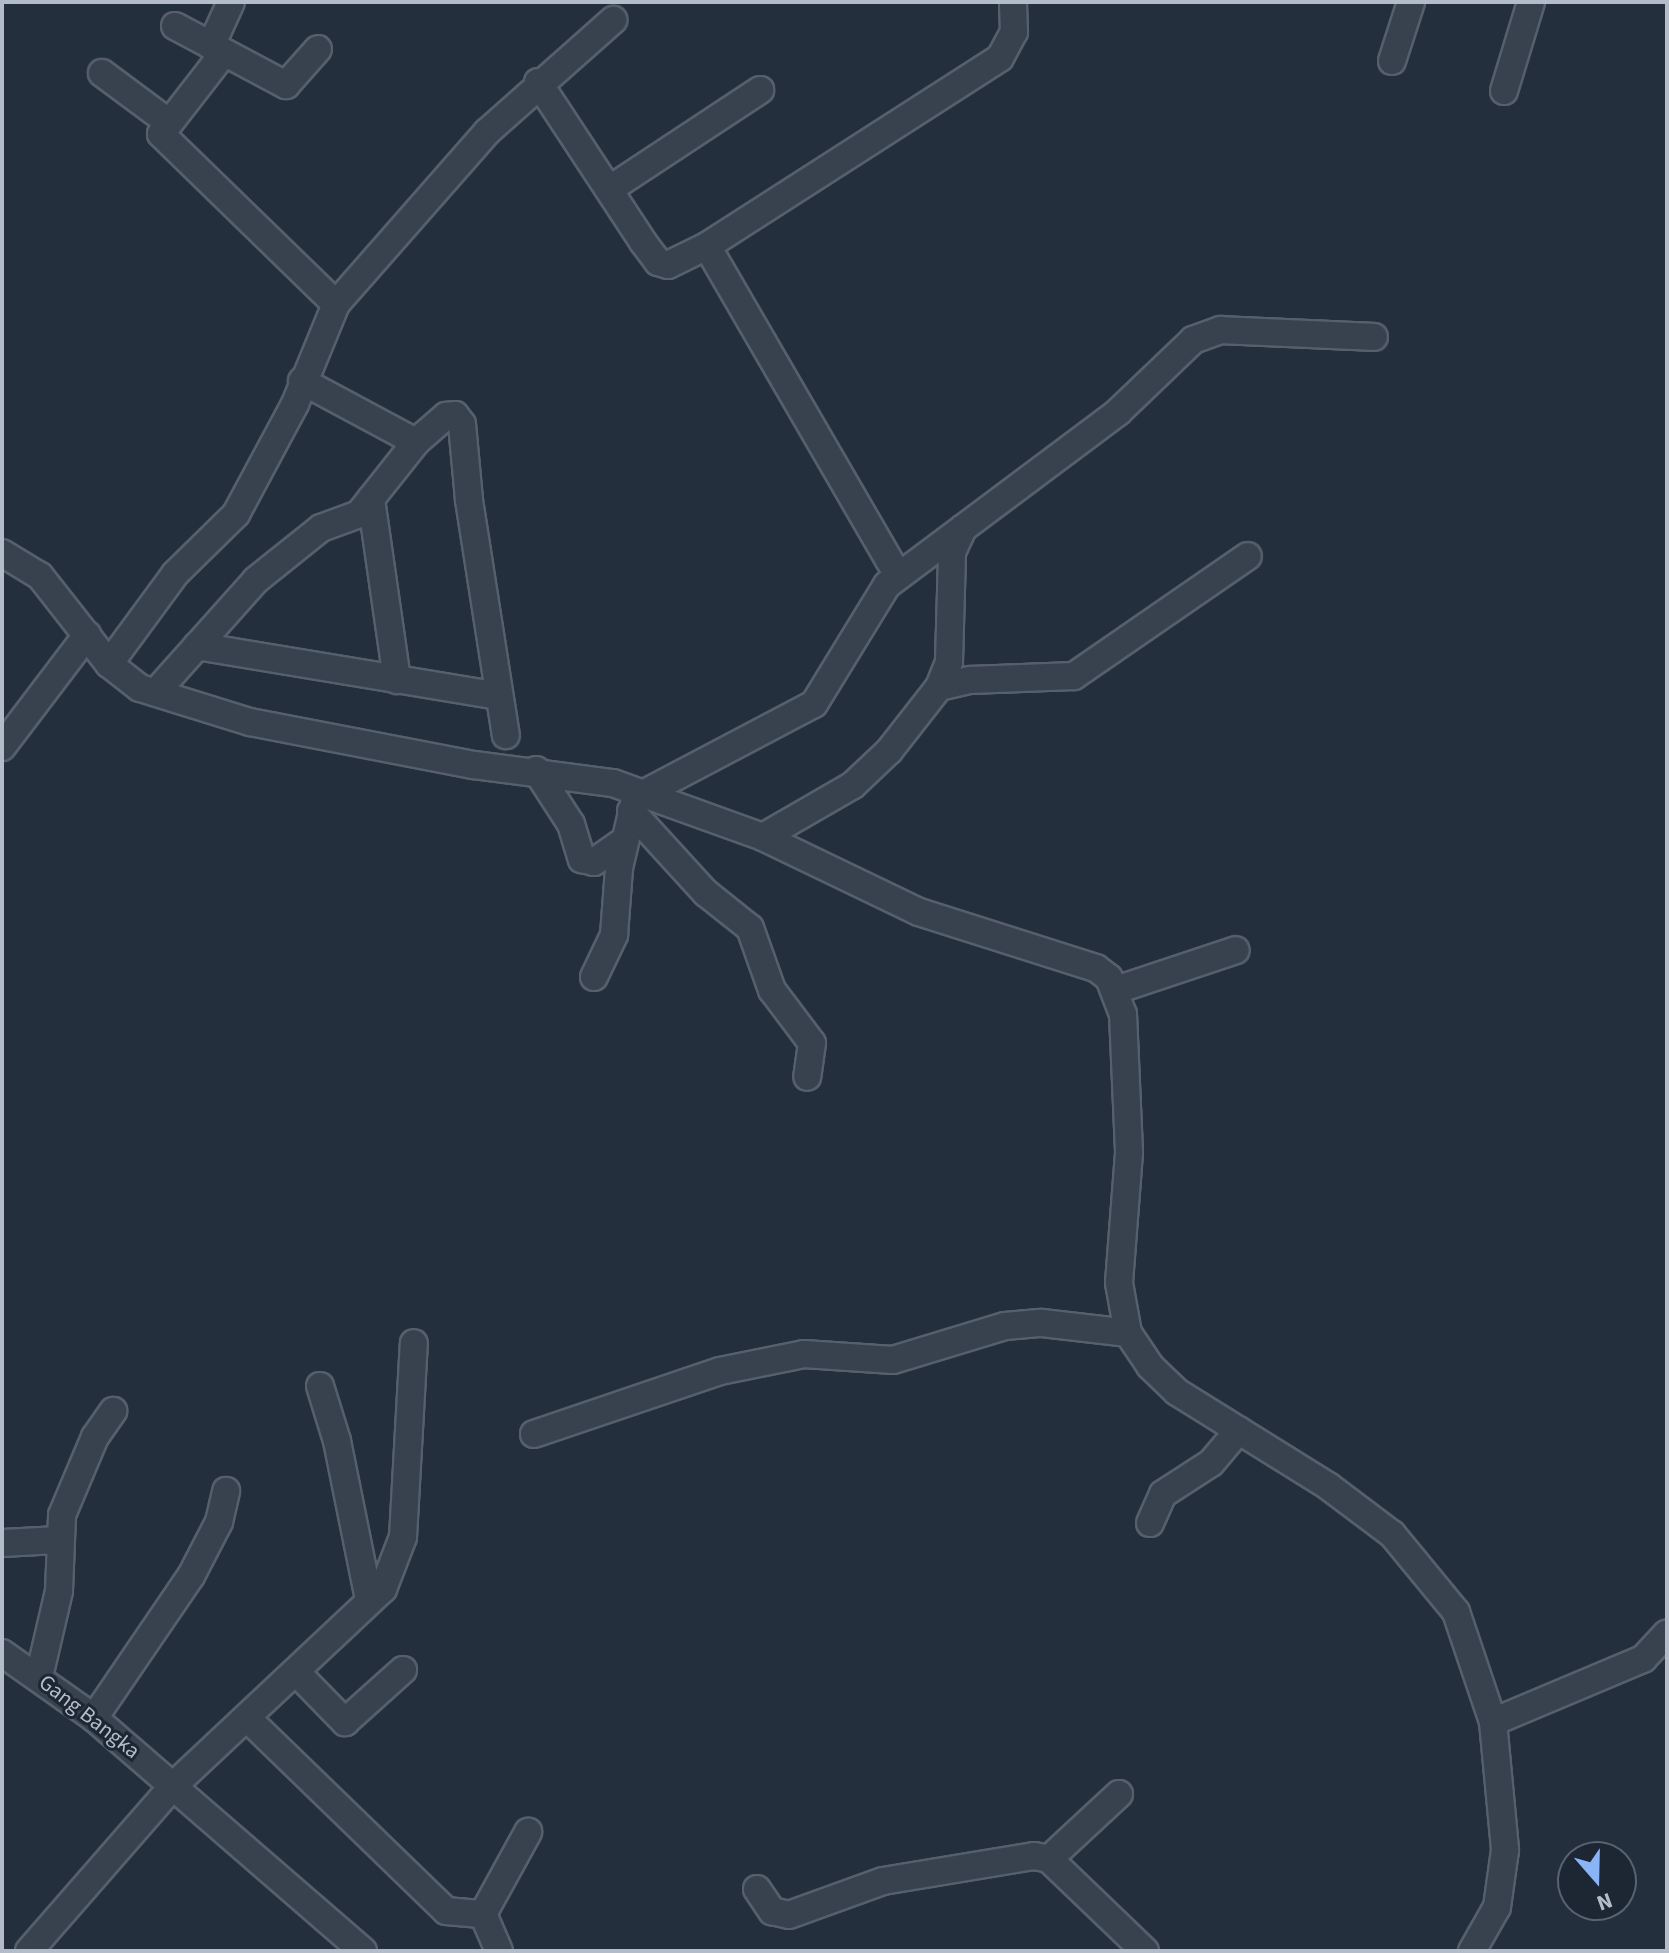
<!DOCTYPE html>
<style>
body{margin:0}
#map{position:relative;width:1669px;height:1953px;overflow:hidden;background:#242f3e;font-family:"Source Sans 3",sans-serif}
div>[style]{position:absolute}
.roads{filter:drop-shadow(2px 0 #565f6c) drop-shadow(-2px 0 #565f6c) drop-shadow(0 2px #565f6c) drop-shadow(0 -2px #565f6c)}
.minor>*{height:26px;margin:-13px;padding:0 13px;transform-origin:13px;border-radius:13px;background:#38414e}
span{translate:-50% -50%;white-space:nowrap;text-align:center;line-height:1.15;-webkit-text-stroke:6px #1d2633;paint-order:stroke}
.street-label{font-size:22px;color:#b4bcc9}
.frame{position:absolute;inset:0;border:4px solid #b4bcc9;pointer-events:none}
.north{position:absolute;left:1557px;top:1841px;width:80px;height:80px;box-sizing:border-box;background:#1d2633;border:2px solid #59626f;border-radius:50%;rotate:160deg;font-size:22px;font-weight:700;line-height:32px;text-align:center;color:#b4bcc9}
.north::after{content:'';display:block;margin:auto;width:28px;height:36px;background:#8ab4f8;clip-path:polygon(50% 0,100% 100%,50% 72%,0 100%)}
</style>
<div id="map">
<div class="roads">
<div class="minor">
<div style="left:175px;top:26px;width:126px;rotate:28deg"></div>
<div style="left:286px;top:85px;width:48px;rotate:-48.4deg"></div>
<div style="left:211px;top:46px;width:48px;rotate:-65.6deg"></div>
<div style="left:223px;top:54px;width:101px;rotate:127.8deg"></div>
<div style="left:161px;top:134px;width:244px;rotate:44.2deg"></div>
<div style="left:1392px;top:61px;width:62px;rotate:-72.1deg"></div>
<div style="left:102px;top:73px;width:82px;rotate:36.6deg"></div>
<div style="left:538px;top:82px;width:191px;rotate:56.7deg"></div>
<div style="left:643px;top:242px;width:25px;rotate:53deg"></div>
<div style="left:658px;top:262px;width:10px;rotate:17deg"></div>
<div style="left:668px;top:265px;width:43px;rotate:-26deg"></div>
<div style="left:707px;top:246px;width:348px;rotate:-32.7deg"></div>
<div style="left:1000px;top:58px;width:30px;rotate:-62deg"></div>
<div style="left:1014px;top:32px;width:30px;rotate:-92deg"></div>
<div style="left:1504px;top:91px;width:93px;rotate:-73.1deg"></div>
<div style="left:610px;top:189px;width:180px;rotate:-33.4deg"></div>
<div style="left:707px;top:246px;width:381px;rotate:59.9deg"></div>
<div style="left:302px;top:381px;width:129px;rotate:28.2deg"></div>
<div style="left:371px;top:499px;width:183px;rotate:81.8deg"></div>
<div style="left:2px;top:553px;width:44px;rotate:31.2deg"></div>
<div style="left:40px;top:576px;width:112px;rotate:51.9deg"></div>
<div style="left:109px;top:664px;width:39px;rotate:38deg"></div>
<div style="left:140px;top:688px;width:115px;rotate:17.2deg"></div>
<div style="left:250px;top:722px;width:228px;rotate:10.9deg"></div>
<div style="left:474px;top:765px;width:140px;rotate:7.4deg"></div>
<div style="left:613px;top:783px;width:159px;rotate:19.8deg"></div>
<div style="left:763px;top:837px;width:173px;rotate:25.7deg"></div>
<div style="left:919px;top:912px;width:186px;rotate:17.6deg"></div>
<div style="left:1096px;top:968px;width:16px;rotate:38deg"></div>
<div style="left:1109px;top:978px;width:39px;rotate:69deg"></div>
<div style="left:1123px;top:1014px;width:139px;rotate:87.5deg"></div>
<div style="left:1129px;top:1153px;width:130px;rotate:94.4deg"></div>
<div style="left:1119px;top:1283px;width:51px;rotate:79.8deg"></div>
<div style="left:1128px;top:1333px;width:40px;rotate:56deg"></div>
<div style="left:1150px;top:1366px;width:37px;rotate:44deg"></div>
<div style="left:1177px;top:1392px;width:178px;rotate:31.9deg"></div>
<div style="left:1328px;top:1486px;width:80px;rotate:36.9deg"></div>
<div style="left:1392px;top:1534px;width:101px;rotate:50.6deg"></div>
<div style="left:1456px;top:1612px;width:116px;rotate:71.4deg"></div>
<div style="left:1493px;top:1722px;width:129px;rotate:84.6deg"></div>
<div style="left:1505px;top:1850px;width:58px;rotate:98deg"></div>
<div style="left:1497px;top:1907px;width:51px;rotate:119.6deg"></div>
<div style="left:197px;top:646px;width:306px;rotate:9.4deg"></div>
<div style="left:109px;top:664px;width:112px;rotate:-53.7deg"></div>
<div style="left:175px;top:574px;width:86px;rotate:-44.5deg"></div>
<div style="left:236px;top:514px;width:125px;rotate:-61.8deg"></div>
<div style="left:295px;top:404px;width:108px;rotate:-67.7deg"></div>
<div style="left:336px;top:304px;width:229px;rotate:-48.7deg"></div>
<div style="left:487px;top:132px;width:169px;rotate:-41.6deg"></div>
<div style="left:939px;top:687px;width:32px;rotate:-13deg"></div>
<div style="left:970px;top:680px;width:104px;rotate:-2.2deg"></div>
<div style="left:1074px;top:676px;width:211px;rotate:-34.6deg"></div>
<div style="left:156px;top:692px;width:150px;rotate:-48.2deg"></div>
<div style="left:256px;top:580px;width:83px;rotate:-38.7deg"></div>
<div style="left:321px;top:528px;width:40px;rotate:-20.2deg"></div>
<div style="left:359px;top:514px;width:92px;rotate:-51.6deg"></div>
<div style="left:416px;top:442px;width:40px;rotate:-41deg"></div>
<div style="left:446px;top:416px;width:9px;rotate:-6deg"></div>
<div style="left:455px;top:415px;width:11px;rotate:52deg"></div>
<div style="left:462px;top:424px;width:76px;rotate:84.7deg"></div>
<div style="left:469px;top:500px;width:238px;rotate:81.1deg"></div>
<div style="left:2px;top:747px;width:141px;rotate:-52.8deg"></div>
<div style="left:536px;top:770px;width:64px;rotate:57.1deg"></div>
<div style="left:571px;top:824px;width:37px;rotate:73deg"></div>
<div style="left:582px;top:859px;width:12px;rotate:14deg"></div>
<div style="left:594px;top:862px;width:35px;rotate:-35deg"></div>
<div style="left:643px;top:794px;width:193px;rotate:-27.8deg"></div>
<div style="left:814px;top:704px;width:140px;rotate:-58.5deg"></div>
<div style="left:887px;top:585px;width:289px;rotate:-36.8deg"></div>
<div style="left:1118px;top:412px;width:104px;rotate:-43.8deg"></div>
<div style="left:1193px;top:340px;width:30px;rotate:-20deg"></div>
<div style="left:1221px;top:330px;width:153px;rotate:2.6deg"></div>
<div style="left:631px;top:811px;width:111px;rotate:47.6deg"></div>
<div style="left:706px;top:893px;width:56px;rotate:38.5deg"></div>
<div style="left:750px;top:928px;width:66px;rotate:70.5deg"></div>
<div style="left:772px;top:990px;width:66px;rotate:53deg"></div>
<div style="left:812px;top:1043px;width:34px;rotate:98deg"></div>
<div style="left:763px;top:837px;width:104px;rotate:-30deg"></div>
<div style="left:853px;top:785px;width:50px;rotate:-43.4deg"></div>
<div style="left:889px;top:751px;width:81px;rotate:-52deg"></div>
<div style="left:939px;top:687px;width:27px;rotate:-68deg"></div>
<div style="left:949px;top:662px;width:110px;rotate:-88.4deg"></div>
<div style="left:952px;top:552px;width:26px;rotate:-65deg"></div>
<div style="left:594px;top:977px;width:47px;rotate:-64.5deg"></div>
<div style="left:614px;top:935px;width:67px;rotate:-85.7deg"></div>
<div style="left:619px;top:868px;width:70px;rotate:-76.8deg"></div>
<div style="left:1116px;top:990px;width:126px;rotate:-18.4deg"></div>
<div style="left:320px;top:1386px;width:58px;rotate:72.8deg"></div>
<div style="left:337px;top:1441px;width:162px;rotate:78.6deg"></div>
<div style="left:534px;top:1434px;width:196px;rotate:-18.7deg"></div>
<div style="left:720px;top:1371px;width:86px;rotate:-11.4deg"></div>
<div style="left:804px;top:1354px;width:89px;rotate:3.9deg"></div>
<div style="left:893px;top:1360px;width:117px;rotate:-16.9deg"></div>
<div style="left:1005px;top:1326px;width:37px;rotate:-5deg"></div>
<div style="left:1042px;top:1323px;width:87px;rotate:6.6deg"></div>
<div style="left:1150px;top:1523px;width:32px;rotate:-66deg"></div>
<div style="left:1163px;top:1494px;width:57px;rotate:-32.9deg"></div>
<div style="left:1211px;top:1463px;width:43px;rotate:-49.7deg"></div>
<div style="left:2px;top:1543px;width:57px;rotate:-3deg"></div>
<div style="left:2px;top:1653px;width:113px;rotate:35.2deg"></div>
<div style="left:94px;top:1718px;width:356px;rotate:40.9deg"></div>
<div style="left:297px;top:1673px;width:69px;rotate:45.6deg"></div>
<div style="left:345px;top:1722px;width:78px;rotate:-41.9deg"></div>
<div style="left:39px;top:1677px;width:88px;rotate:-76.9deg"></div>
<div style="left:59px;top:1591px;width:76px;rotate:-87.7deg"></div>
<div style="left:62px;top:1515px;width:85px;rotate:-67.1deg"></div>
<div style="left:95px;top:1437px;width:32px;rotate:-55deg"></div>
<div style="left:94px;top:1718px;width:172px;rotate:-55.7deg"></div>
<div style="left:191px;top:1576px;width:61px;rotate:-62.6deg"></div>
<div style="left:219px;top:1522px;width:32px;rotate:-77deg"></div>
<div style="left:247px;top:1718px;width:277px;rotate:44.1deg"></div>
<div style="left:446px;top:1911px;width:37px;rotate:5deg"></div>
<div style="left:483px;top:1914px;width:40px;rotate:66.6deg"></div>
<div style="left:1493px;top:1722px;width:163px;rotate:-22.8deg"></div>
<div style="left:1643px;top:1659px;width:35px;rotate:-47deg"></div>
<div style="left:1119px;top:1794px;width:96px;rotate:137.1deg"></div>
<div style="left:1049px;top:1859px;width:133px;rotate:43.8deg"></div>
<div style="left:757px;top:1889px;width:27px;rotate:56deg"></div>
<div style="left:772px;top:1911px;width:17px;rotate:13deg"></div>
<div style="left:789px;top:1915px;width:100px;rotate:-19.9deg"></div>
<div style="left:883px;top:1881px;width:153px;rotate:-9.4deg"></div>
<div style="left:1034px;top:1856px;width:15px;rotate:11deg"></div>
<div style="left:483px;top:1914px;width:94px;rotate:-61.2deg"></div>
<div style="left:29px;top:1951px;width:219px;rotate:-48.9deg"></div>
<div style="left:173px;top:1786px;width:288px;rotate:-43.2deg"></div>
<div style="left:383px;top:1589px;width:56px;rotate:-69deg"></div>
<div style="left:403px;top:1537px;width:194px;rotate:-86.8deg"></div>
</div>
</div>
<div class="street-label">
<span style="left:89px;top:1717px;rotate:38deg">Gang Bangka</span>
</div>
<div class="frame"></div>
<div class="north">N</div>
</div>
